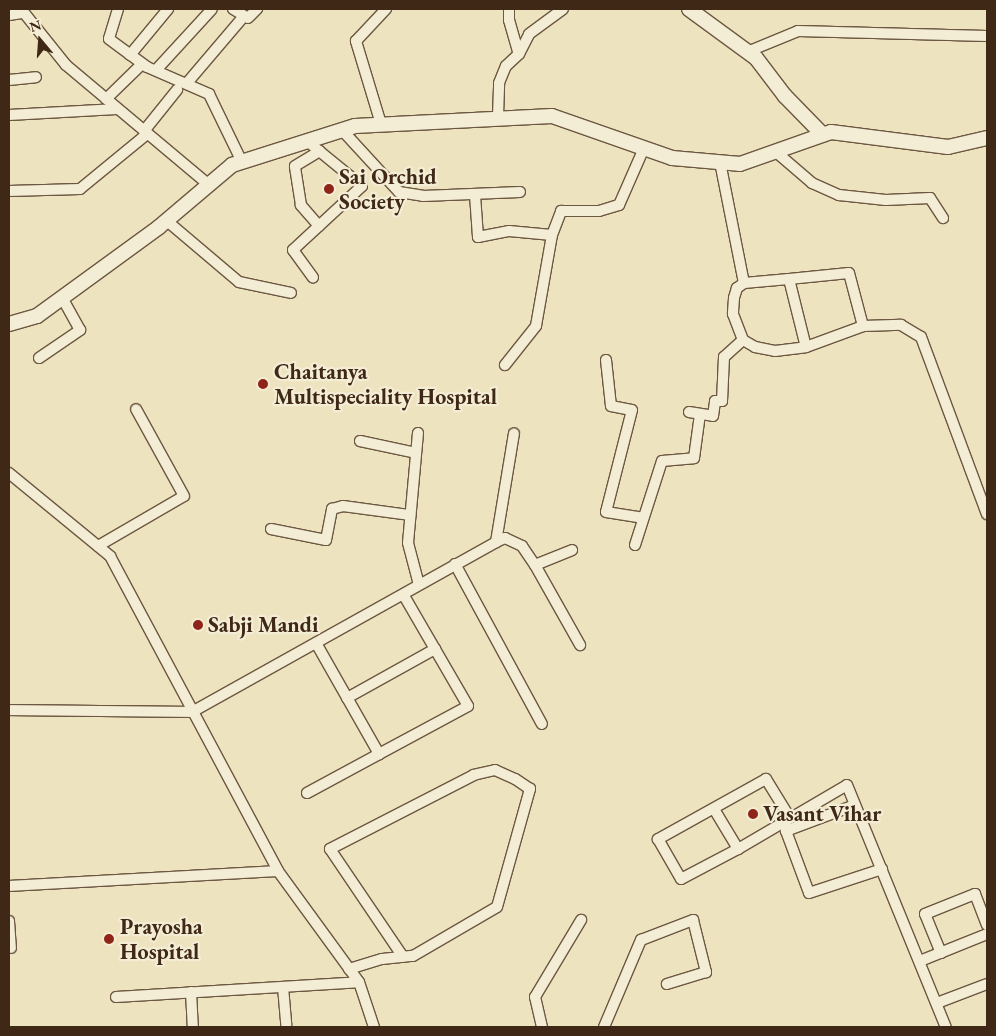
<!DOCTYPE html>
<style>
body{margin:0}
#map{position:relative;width:996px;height:1036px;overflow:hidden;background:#eee3bf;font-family:"EB Garamond",serif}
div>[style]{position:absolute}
.roads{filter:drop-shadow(1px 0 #6c5741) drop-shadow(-1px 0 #6c5741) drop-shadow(0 1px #6c5741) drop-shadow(0 -1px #6c5741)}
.street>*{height:10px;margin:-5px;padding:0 5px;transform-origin:5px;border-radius:5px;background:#f4edd5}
.secondary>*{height:14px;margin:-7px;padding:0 7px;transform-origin:7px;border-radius:7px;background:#f4edd5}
.dots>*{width:14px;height:14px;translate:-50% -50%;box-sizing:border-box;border:2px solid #f4edd5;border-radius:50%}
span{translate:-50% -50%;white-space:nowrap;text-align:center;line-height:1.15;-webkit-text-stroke:4.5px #f4edd5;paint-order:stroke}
.poi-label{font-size:22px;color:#402817;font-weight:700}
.left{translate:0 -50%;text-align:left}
.frame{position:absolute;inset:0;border:10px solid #402817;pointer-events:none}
.north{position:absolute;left:15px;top:15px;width:50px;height:50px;-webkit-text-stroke:4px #f4edd5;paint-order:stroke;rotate:342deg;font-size:14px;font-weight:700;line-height:20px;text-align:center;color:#402817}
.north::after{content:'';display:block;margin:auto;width:18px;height:22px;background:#402817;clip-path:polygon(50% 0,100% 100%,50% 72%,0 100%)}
</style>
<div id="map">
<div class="roads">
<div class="street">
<div style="left:21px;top:9px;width:72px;rotate:51.2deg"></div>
<div style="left:66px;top:65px;width:185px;rotate:40deg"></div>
<div style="left:118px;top:9px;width:31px;rotate:107deg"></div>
<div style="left:109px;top:39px;width:47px;rotate:36.4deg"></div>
<div style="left:147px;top:67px;width:68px;rotate:23.5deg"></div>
<div style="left:209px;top:94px;width:76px;rotate:64.1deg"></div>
<div style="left:233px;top:9px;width:17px;rotate:31deg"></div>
<div style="left:248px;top:18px;width:13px;rotate:-45deg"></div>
<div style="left:509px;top:9px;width:11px;rotate:90deg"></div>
<div style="left:509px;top:20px;width:35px;rotate:74deg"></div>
<div style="left:9px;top:15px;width:13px;rotate:-9deg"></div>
<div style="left:747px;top:52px;width:55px;rotate:-22.4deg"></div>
<div style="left:798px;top:31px;width:189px;rotate:1.5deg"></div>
<div style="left:130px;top:55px;width:60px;rotate:-50.4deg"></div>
<div style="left:157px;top:69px;width:81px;rotate:-47.5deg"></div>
<div style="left:9px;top:80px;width:27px;rotate:-6deg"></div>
<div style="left:187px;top:83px;width:88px;rotate:-49.6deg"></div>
<div style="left:106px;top:99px;width:50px;rotate:-44.2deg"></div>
<div style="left:9px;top:115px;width:108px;rotate:-3.2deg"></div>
<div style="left:498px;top:116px;width:33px;rotate:-88deg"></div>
<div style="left:499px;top:83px;width:18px;rotate:-68deg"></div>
<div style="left:506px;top:66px;width:18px;rotate:-43deg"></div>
<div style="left:519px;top:54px;width:22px;rotate:-63deg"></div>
<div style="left:529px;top:34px;width:42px;rotate:-36.3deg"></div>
<div style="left:381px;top:124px;width:87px;rotate:-106.8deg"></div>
<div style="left:356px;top:41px;width:44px;rotate:-46.8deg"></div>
<div style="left:342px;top:130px;width:84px;rotate:47.4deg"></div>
<div style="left:399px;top:192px;width:24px;rotate:9deg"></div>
<div style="left:423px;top:196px;width:97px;rotate:-2.4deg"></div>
<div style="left:144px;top:131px;width:53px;rotate:-51.2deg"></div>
<div style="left:307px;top:141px;width:71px;rotate:39.3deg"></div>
<div style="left:362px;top:186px;width:94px;rotate:137.2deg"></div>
<div style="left:293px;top:250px;width:34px;rotate:54deg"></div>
<div style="left:776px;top:152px;width:48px;rotate:40.7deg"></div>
<div style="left:812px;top:183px;width:30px;rotate:24deg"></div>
<div style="left:839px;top:195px;width:47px;rotate:6.1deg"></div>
<div style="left:886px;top:200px;width:44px;rotate:-2.6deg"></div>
<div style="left:930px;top:198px;width:24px;rotate:57deg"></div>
<div style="left:720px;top:162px;width:123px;rotate:78.8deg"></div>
<div style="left:744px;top:283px;width:45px;rotate:-5.1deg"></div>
<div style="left:789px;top:279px;width:70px;rotate:76deg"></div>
<div style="left:806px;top:347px;width:61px;rotate:-20.2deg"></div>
<div style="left:863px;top:326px;width:38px;rotate:-2deg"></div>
<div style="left:901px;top:325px;width:23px;rotate:31deg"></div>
<div style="left:921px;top:337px;width:189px;rotate:69.6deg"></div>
<div style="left:9px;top:191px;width:71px;rotate:-1.6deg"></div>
<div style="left:80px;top:189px;width:87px;rotate:-39.4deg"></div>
<div style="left:475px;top:195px;width:42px;rotate:85.9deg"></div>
<div style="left:478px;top:237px;width:32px;rotate:-11deg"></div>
<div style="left:509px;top:231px;width:43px;rotate:5.3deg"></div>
<div style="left:552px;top:235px;width:92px;rotate:100deg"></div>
<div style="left:536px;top:326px;width:50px;rotate:128.5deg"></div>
<div style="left:167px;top:221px;width:94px;rotate:40.3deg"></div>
<div style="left:239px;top:282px;width:53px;rotate:11.9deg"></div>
<div style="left:319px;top:226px;width:28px;rotate:-131deg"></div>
<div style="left:301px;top:205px;width:39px;rotate:-99deg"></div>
<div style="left:295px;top:166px;width:29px;rotate:-31deg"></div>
<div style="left:552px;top:235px;width:26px;rotate:-69deg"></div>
<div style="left:561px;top:211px;width:38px"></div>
<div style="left:599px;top:211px;width:21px;rotate:-17deg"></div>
<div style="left:619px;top:205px;width:62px;rotate:-66.3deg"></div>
<div style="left:789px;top:279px;width:60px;rotate:-5.7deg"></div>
<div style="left:849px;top:273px;width:55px;rotate:75.2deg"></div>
<div style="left:744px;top:283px;width:9px;rotate:144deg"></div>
<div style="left:737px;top:288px;width:10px;rotate:107deg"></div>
<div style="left:734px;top:298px;width:16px;rotate:94deg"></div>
<div style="left:733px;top:314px;width:28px;rotate:69deg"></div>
<div style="left:743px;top:340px;width:14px;rotate:30deg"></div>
<div style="left:755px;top:347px;width:20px;rotate:11deg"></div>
<div style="left:775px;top:351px;width:31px;rotate:-7deg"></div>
<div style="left:39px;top:358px;width:50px;rotate:-34.3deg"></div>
<div style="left:80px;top:330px;width:38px;rotate:-119deg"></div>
<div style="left:606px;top:360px;width:46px;rotate:83.8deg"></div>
<div style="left:611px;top:406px;width:21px;rotate:11deg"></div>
<div style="left:632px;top:410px;width:105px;rotate:104.3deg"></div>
<div style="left:606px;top:512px;width:37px;rotate:9deg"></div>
<div style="left:689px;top:412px;width:24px;rotate:9deg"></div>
<div style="left:713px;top:416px;width:15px;rotate:-82deg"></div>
<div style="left:715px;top:401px;width:7px"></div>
<div style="left:722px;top:401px;width:44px;rotate:-87.4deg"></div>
<div style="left:724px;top:357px;width:25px;rotate:-42deg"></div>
<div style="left:418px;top:433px;width:110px;rotate:95.2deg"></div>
<div style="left:408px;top:543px;width:43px;rotate:75.3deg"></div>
<div style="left:360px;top:441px;width:57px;rotate:12.1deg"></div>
<div style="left:9px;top:473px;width:131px;rotate:39.4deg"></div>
<div style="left:110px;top:556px;width:357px;rotate:61.9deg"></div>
<div style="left:278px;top:871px;width:137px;rotate:53.9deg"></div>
<div style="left:359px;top:982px;width:47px;rotate:71.6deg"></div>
<div style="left:271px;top:529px;width:56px;rotate:11.3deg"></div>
<div style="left:326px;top:540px;width:32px;rotate:-79deg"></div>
<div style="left:332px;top:509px;width:11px;rotate:-15deg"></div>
<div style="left:343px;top:506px;width:68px;rotate:7.7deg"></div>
<div style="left:496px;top:542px;width:10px;rotate:-24deg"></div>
<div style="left:505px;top:538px;width:19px;rotate:25deg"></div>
<div style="left:522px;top:546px;width:23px;rotate:56deg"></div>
<div style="left:535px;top:565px;width:40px;rotate:-22deg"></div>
<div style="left:635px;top:545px;width:88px;rotate:-72.2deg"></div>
<div style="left:662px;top:461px;width:32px;rotate:-5deg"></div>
<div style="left:694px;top:458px;width:44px;rotate:-82.2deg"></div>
<div style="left:98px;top:546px;width:99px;rotate:-30.2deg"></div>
<div style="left:184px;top:496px;width:99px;rotate:-118.9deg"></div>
<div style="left:455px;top:564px;width:182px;rotate:61.5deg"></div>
<div style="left:535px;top:565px;width:92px;rotate:60.6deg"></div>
<div style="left:316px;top:643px;width:128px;rotate:60.4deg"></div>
<div style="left:379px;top:754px;width:101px;rotate:-28.3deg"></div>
<div style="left:468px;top:706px;width:129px;rotate:-120.1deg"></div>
<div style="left:347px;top:698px;width:101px;rotate:-29.1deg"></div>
<div style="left:9px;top:710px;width:183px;rotate:0.6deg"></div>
<div style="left:192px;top:712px;width:348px;rotate:-29.2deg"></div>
<div style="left:496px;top:542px;width:110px;rotate:-80.6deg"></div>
<div style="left:307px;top:793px;width:82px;rotate:-28.4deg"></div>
<div style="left:855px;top:805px;width:74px;rotate:159.4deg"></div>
<div style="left:786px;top:831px;width:66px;rotate:69.6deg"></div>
<div style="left:809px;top:893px;width:77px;rotate:-18.2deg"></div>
<div style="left:714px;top:809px;width:47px;rotate:59deg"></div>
<div style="left:790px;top:818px;width:46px;rotate:-121.6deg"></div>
<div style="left:766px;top:779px;width:124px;rotate:150.9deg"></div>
<div style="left:658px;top:839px;width:46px;rotate:60.1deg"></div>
<div style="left:681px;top:879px;width:64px;rotate:-27.8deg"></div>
<div style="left:738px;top:849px;width:126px;rotate:-30.4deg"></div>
<div style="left:847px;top:785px;width:261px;rotate:67.8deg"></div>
<div style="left:9px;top:886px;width:269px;rotate:-3.2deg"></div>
<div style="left:9px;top:921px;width:27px;rotate:86deg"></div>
<div style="left:941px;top:953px;width:42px;rotate:-112.3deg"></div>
<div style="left:925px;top:914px;width:54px;rotate:-21.8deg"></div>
<div style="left:975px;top:894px;width:33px;rotate:69deg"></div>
<div style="left:920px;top:961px;width:72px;rotate:-21.9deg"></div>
<div style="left:349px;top:969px;width:34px;rotate:-17deg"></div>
<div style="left:382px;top:959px;width:31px;rotate:-6deg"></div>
<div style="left:413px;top:956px;width:97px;rotate:-30.3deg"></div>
<div style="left:497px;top:907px;width:123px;rotate:-74.4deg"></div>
<div style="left:530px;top:789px;width:18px;rotate:-146deg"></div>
<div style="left:515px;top:779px;width:22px;rotate:-156deg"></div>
<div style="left:495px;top:770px;width:22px;rotate:167deg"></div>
<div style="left:474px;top:775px;width:162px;rotate:152.8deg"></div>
<div style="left:330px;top:849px;width:130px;rotate:55.9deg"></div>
<div style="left:283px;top:987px;width:38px;rotate:85deg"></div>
<div style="left:191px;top:992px;width:35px;rotate:87deg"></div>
<div style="left:116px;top:997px;width:243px;rotate:-3.5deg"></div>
<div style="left:937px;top:1003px;width:53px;rotate:-20.8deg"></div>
<div style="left:542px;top:1027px;width:31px;rotate:-103deg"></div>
<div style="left:535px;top:997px;width:90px;rotate:-59.1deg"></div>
<div style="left:604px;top:1027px;width:95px;rotate:-67deg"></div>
<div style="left:641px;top:940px;width:56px;rotate:-21deg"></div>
<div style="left:693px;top:920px;width:54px;rotate:76deg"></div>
<div style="left:706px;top:972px;width:41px;rotate:162.9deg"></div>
</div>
<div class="secondary">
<div style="left:689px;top:9px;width:83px;rotate:36.2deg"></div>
<div style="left:756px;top:58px;width:48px;rotate:52.7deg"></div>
<div style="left:785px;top:96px;width:54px;rotate:45.7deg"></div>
<div style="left:9px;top:324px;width:29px;rotate:-16deg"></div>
<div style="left:37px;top:316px;width:151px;rotate:-36.1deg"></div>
<div style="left:159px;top:227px;width:96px;rotate:-40.3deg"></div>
<div style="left:232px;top:165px;width:129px;rotate:-17.6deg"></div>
<div style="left:355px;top:126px;width:197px;rotate:-2.9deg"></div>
<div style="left:552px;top:116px;width:127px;rotate:19.3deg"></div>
<div style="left:672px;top:158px;width:68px;rotate:5deg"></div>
<div style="left:740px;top:164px;width:96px;rotate:-19.4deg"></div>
<div style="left:831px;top:132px;width:118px;rotate:7.3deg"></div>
<div style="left:948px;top:147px;width:40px;rotate:-13deg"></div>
</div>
</div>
<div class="dots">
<div style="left:329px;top:189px;background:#8f2418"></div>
<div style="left:263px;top:384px;background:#8f2418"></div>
<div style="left:198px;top:625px;background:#8f2418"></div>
<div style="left:753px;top:814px;background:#8f2418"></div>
<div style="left:109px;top:939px;background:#8f2418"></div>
</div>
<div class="poi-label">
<span class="left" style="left:339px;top:189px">Sai Orchid<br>Society</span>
<span class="left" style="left:274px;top:384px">Chaitanya<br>Multispeciality Hospital</span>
<span class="left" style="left:208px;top:625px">Sabji Mandi</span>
<span class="left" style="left:763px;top:814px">Vasant Vihar</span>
<span class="left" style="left:120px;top:939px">Prayosha<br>Hospital</span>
</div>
<div class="frame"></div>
<div class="north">N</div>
</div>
